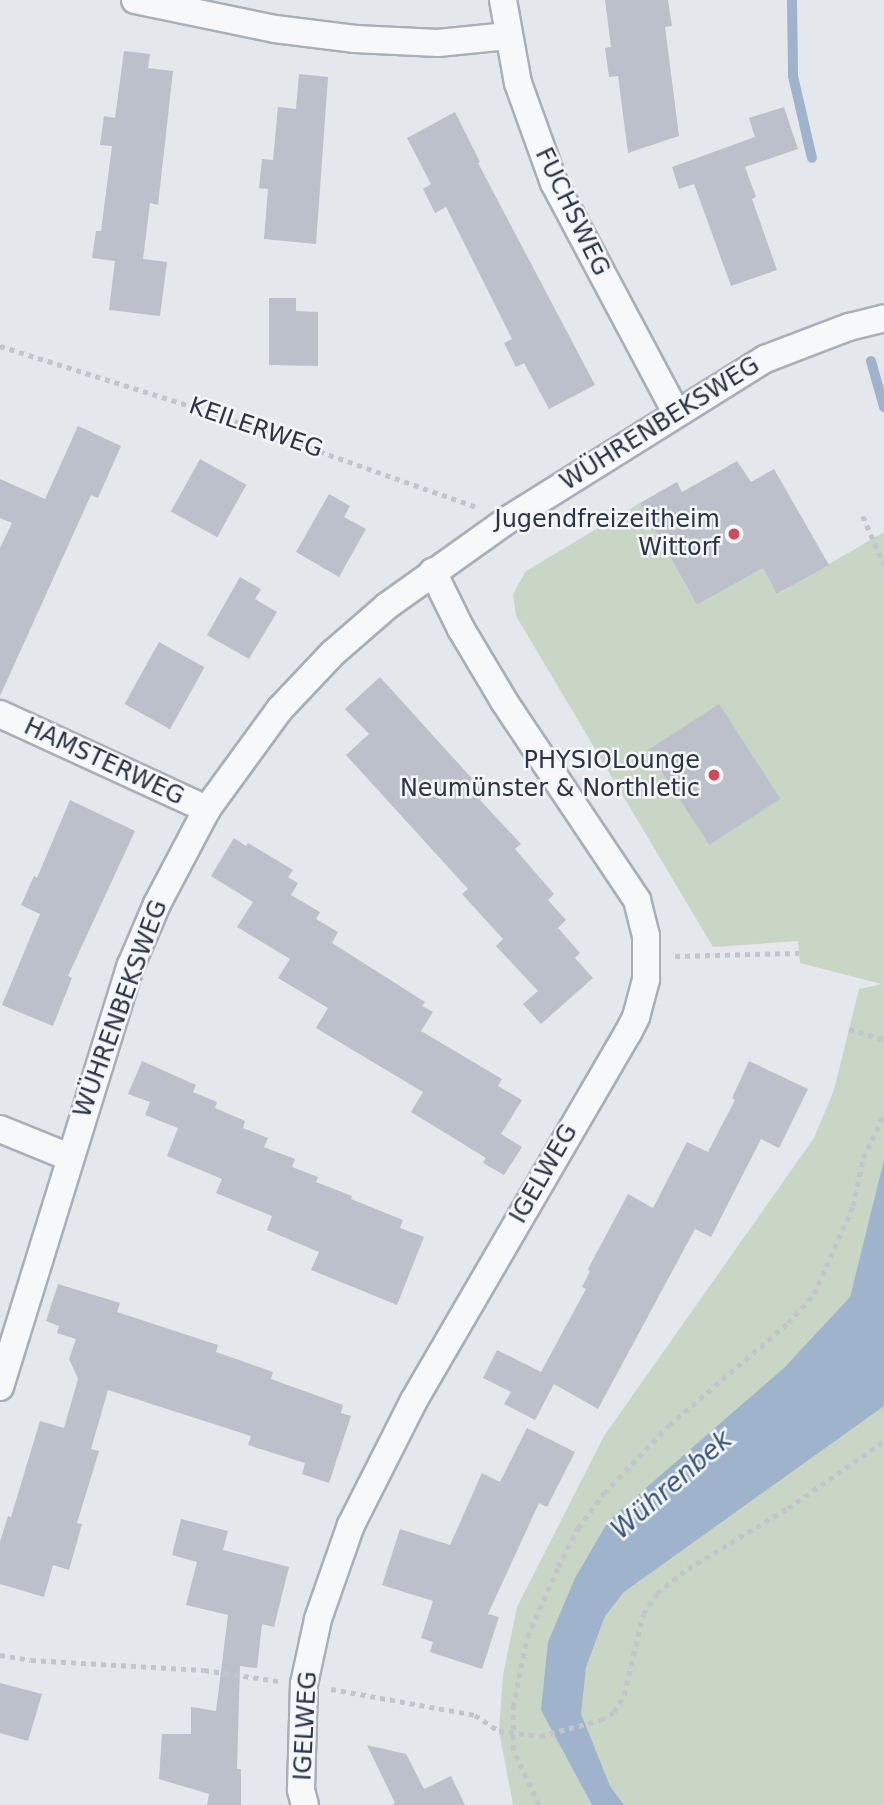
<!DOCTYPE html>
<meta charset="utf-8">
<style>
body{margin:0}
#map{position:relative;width:884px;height:1805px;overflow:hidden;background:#e4e7ec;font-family:"DejaVu Sans",sans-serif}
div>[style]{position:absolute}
.green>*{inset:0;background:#c9d6c5}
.water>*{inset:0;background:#9fb4cc}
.stream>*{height:10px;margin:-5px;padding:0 5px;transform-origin:5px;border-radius:5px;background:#9fb4cc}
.building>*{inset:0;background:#bbc0ca;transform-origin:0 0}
.path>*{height:4.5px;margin-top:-2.25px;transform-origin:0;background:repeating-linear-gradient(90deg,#c2c5cb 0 5px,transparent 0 10px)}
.roads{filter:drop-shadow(2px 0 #a9aeb7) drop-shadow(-2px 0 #a9aeb7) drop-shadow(0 2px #a9aeb7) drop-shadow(0 -2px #a9aeb7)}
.minor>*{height:26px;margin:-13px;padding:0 13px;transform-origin:13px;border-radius:13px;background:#f7f8fa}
.dots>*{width:19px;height:19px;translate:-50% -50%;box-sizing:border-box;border:4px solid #f4f6f9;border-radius:50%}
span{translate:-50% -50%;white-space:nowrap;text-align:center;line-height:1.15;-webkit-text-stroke:5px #f4f6f9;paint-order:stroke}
.street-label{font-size:24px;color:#2b3445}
.poi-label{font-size:24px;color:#2b3445}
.right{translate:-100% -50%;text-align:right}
.water-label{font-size:26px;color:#34527a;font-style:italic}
</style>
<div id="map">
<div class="green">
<div style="clip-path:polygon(640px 503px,697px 605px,763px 568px,778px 594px,884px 532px,884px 1805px,513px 1805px,499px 1731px,503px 1675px,517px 1607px,604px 1436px,814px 1138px,834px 1090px,859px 989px,882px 984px,800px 963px,798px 941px,713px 947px,516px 616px,513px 594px,526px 571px)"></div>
</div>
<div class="water">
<div style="clip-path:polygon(884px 1160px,884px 1406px,624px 1592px,605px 1616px,586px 1667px,581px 1714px,610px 1786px,624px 1805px,592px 1805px,541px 1710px,548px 1642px,575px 1578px,609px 1520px,784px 1368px,850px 1297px)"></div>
</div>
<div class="stream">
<div style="left:792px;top:0;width:76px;rotate:89.2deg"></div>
<div style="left:793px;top:76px;width:84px;rotate:77deg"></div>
<div style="left:871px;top:361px;width:48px;rotate:74.2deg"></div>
</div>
<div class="building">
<div style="clip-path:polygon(605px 0,668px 0,672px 26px,665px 27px,679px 136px,628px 153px,618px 76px,609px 77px,605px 48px,611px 47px)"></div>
<div style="clip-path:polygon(124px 51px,150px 54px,148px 68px,173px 71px,158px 205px,150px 203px,143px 259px,167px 262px,160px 316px,109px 310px,115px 261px,92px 258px,96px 231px,101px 231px,112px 146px,100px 145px,104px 116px,115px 118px)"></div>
<div style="clip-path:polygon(299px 74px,328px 77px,316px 244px,264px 239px,268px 189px,259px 188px,262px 159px,273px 160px,278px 107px,296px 109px)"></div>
<div style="clip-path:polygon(784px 107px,798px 149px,745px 167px,756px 197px,752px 199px,777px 270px,731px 286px,694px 184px,679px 189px,672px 167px,755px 137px,749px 118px)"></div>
<div style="clip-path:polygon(455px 112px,480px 162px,478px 163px,595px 385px,549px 409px,524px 363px,516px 367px,504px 343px,512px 339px,446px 207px,435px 213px,423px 189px,431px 184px,407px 138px)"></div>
<div style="clip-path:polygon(269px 298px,296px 298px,296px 311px,318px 312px,318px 366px,269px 365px)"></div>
<div style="clip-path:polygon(78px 426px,121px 446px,98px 498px,91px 495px,0 696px,0 548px,12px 523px,0 518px,0 479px,45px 499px)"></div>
<div style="left:200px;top:459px;width:53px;height:60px;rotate:29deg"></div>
<div style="clip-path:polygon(737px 461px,751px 482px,774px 469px,829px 565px,777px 594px,763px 568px,697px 605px,640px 503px,677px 482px,682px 492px)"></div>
<div style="clip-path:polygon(329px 494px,350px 506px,344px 517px,366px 529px,339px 577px,296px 552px)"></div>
<div style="clip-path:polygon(240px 577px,261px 589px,255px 599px,277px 612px,249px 659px,207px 635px)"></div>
<div style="left:159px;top:642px;width:52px;height:71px;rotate:29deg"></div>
<div style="clip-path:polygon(380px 677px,486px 794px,480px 800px,521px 844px,515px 849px,554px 894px,548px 900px,566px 920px,558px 928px,580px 953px,575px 958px,593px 978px,541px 1024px,523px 1004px,538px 991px,496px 946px,503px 939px,462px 894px,468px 889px,346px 755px,369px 734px,345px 709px)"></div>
<div style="left:719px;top:704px;width:113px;height:85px;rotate:57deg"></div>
<div style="clip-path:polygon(70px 800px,135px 831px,68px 976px,72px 978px,53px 1026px,2px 1005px,40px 914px,21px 905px,34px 876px,37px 878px)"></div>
<div style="clip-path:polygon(234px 838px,246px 846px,248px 843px,293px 870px,288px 877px,298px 883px,291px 895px,320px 912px,316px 919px,338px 932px,332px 943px,425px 1002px,422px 1006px,433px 1012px,421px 1031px,502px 1079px,498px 1086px,522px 1100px,501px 1134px,522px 1147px,504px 1175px,483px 1163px,486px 1158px,411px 1112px,423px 1092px,316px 1028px,328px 1008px,278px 978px,290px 959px,237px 927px,253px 902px,211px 876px)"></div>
<div style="clip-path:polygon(142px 1061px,196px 1085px,193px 1092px,217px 1102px,215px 1108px,245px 1121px,243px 1128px,268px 1138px,264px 1147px,295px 1159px,292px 1167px,318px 1177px,316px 1182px,352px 1196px,351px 1199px,403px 1220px,400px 1228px,424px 1237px,397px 1305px,311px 1270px,319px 1252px,267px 1230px,272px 1216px,216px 1193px,222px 1179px,167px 1156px,178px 1128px,145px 1115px,150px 1102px,128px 1094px)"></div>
<div style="clip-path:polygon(749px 1061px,808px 1089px,779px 1148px,761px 1139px,711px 1237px,695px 1229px,598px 1409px,554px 1384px,535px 1420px,504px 1404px,511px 1392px,483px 1378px,497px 1350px,541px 1372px,586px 1289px,582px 1287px,590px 1271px,588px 1269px,628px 1194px,653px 1208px,687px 1142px,708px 1152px,735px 1100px,732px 1098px)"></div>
<div style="clip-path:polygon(58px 1284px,120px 1303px,117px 1312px,218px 1345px,216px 1352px,273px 1372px,271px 1379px,343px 1405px,341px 1413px,351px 1416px,329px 1483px,302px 1474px,305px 1463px,248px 1445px,251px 1436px,108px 1390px,91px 1449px,99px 1451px,77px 1523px,82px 1524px,69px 1570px,53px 1565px,44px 1597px,0 1584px,0 1542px,8px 1516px,11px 1517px,40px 1421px,64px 1428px,78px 1379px,69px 1359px,76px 1339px,57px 1333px,59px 1326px,46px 1321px)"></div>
<div style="clip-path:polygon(527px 1428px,575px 1452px,547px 1507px,539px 1503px,488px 1614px,499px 1617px,482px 1669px,430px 1652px,433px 1642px,421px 1638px,433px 1601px,382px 1585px,400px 1529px,450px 1545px,482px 1473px,500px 1482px)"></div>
<div style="clip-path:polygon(181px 1519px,228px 1531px,223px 1550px,289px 1567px,274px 1627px,262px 1624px,257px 1668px,240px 1666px,237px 1769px,241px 1769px,241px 1805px,207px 1805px,209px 1794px,159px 1779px,162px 1734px,191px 1734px,191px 1707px,216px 1711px,228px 1615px,186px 1605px,197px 1562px,172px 1555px)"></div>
<div style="clip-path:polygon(0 1683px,42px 1694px,28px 1741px,0 1733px)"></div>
<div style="clip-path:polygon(367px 1745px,406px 1754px,424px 1789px,451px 1776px,465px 1805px,392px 1805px,395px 1803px)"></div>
</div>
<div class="path">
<div style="left:0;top:346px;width:207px;rotate:17.5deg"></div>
<div style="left:197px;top:408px;width:297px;rotate:19.5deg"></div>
<div style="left:863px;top:516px;width:53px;rotate:66.8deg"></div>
<div style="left:675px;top:956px;width:124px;rotate:-1.4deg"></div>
<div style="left:849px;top:1029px;width:37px;rotate:17deg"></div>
<div style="left:0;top:1655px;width:31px;rotate:9deg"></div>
<div style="left:31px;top:1660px;width:173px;rotate:3.3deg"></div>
<div style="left:204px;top:1670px;width:75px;rotate:8.5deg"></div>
<div style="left:331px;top:1689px;width:146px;rotate:10.2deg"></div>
<div style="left:475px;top:1715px;width:29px;rotate:34deg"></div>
<div style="left:499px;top:1731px;width:41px;rotate:7deg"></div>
<div style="left:540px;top:1736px;width:63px;rotate:-14.7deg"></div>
<div style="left:601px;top:1720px;width:15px;rotate:-32deg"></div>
<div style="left:614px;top:1712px;width:20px;rotate:-60deg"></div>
<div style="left:624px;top:1695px;width:83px;rotate:-76.8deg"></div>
<div style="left:643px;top:1614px;width:25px;rotate:-56deg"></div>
<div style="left:657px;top:1593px;width:39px;rotate:-38deg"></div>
<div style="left:688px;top:1569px;width:117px;rotate:-31.4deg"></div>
<div style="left:788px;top:1508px;width:117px;rotate:-34.9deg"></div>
<div style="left:539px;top:1805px;width:61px;rotate:-115.3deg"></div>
<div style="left:513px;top:1750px;width:43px;rotate:-90deg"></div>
<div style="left:513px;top:1707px;width:71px;rotate:-78.7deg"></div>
<div style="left:527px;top:1637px;width:77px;rotate:-66.1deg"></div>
<div style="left:558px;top:1567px;width:44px;rotate:-62.9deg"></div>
<div style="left:578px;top:1528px;width:44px;rotate:-53.4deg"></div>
<div style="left:604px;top:1493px;width:94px;rotate:-46.3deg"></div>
<div style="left:669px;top:1425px;width:157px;rotate:-40.6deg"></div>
<div style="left:788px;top:1323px;width:39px;rotate:-48deg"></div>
<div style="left:814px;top:1294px;width:96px;rotate:-66.1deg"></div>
<div style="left:853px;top:1206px;width:49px;rotate:-78.2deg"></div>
<div style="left:863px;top:1158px;width:49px;rotate:-64.5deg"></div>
</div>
<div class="roads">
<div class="minor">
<div style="left:135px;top:0;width:143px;rotate:11.7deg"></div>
<div style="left:275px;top:29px;width:81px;rotate:7.1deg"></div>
<div style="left:355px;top:39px;width:83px;rotate:2.8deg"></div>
<div style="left:438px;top:43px;width:70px;rotate:-5.7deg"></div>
<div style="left:503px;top:0;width:84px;rotate:79.8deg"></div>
<div style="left:518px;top:83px;width:106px;rotate:70.2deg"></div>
<div style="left:554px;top:183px;width:259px;rotate:62deg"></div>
<div style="left:0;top:714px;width:228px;rotate:24.7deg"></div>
<div style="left:0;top:1129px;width:74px;rotate:22.1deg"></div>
<div style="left:0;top:1387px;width:442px;rotate:-72.8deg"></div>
<div style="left:131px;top:965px;width:66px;rotate:-66.9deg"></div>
<div style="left:157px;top:904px;width:107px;rotate:-62.2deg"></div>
<div style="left:207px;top:809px;width:124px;rotate:-53.9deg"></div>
<div style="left:280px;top:709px;width:77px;rotate:-46.6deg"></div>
<div style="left:333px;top:653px;width:72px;rotate:-41deg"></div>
<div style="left:387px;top:606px;width:150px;rotate:-35.5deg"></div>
<div style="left:509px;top:519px;width:302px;rotate:-32deg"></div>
<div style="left:765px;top:359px;width:90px;rotate:-20.9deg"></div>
<div style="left:849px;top:327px;width:36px;rotate:-14deg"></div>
<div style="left:305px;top:1805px;width:16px;rotate:-105deg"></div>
<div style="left:301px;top:1790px;width:106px;rotate:-88.4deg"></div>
<div style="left:304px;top:1684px;width:66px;rotate:-77.8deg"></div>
<div style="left:318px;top:1619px;width:100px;rotate:-70.7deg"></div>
<div style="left:351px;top:1525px;width:138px;rotate:-63.2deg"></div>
<div style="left:413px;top:1402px;width:427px;rotate:-59.8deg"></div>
<div style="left:628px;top:1033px;width:18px;rotate:-63deg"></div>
<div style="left:636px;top:1017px;width:39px;rotate:-75deg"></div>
<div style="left:646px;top:979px;width:43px;rotate:-90deg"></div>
<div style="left:646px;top:936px;width:37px;rotate:-104deg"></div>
<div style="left:637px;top:900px;width:239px;rotate:-123.8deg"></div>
<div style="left:504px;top:701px;width:84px;rotate:-120.8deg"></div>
<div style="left:461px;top:629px;width:64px;rotate:-116.2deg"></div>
</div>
</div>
<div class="dots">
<div style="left:734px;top:534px;background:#d1495b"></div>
<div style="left:714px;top:775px;background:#d1495b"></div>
</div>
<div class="street-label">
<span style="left:572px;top:212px;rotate:64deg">FUCHSWEG</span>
<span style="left:660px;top:424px;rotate:-32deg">WÜHRENBEKSWEG</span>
<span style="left:256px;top:428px;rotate:19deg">KEILERWEG</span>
<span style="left:104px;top:762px;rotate:25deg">HAMSTERWEG</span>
<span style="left:121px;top:1009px;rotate:-70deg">WÜHRENBEKSWEG</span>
<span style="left:544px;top:1174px;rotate:-60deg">IGELWEG</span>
<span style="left:306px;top:1726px;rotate:-87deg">IGELWEG</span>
</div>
<div class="poi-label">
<span class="right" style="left:720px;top:534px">Jugendfreizeitheim<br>Wittorf</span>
<span class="right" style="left:700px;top:775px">PHYSIOLounge<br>Neumünster &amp; Northletic</span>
</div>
<div class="water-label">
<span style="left:672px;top:1485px;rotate:-41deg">Wührenbek</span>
</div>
</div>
